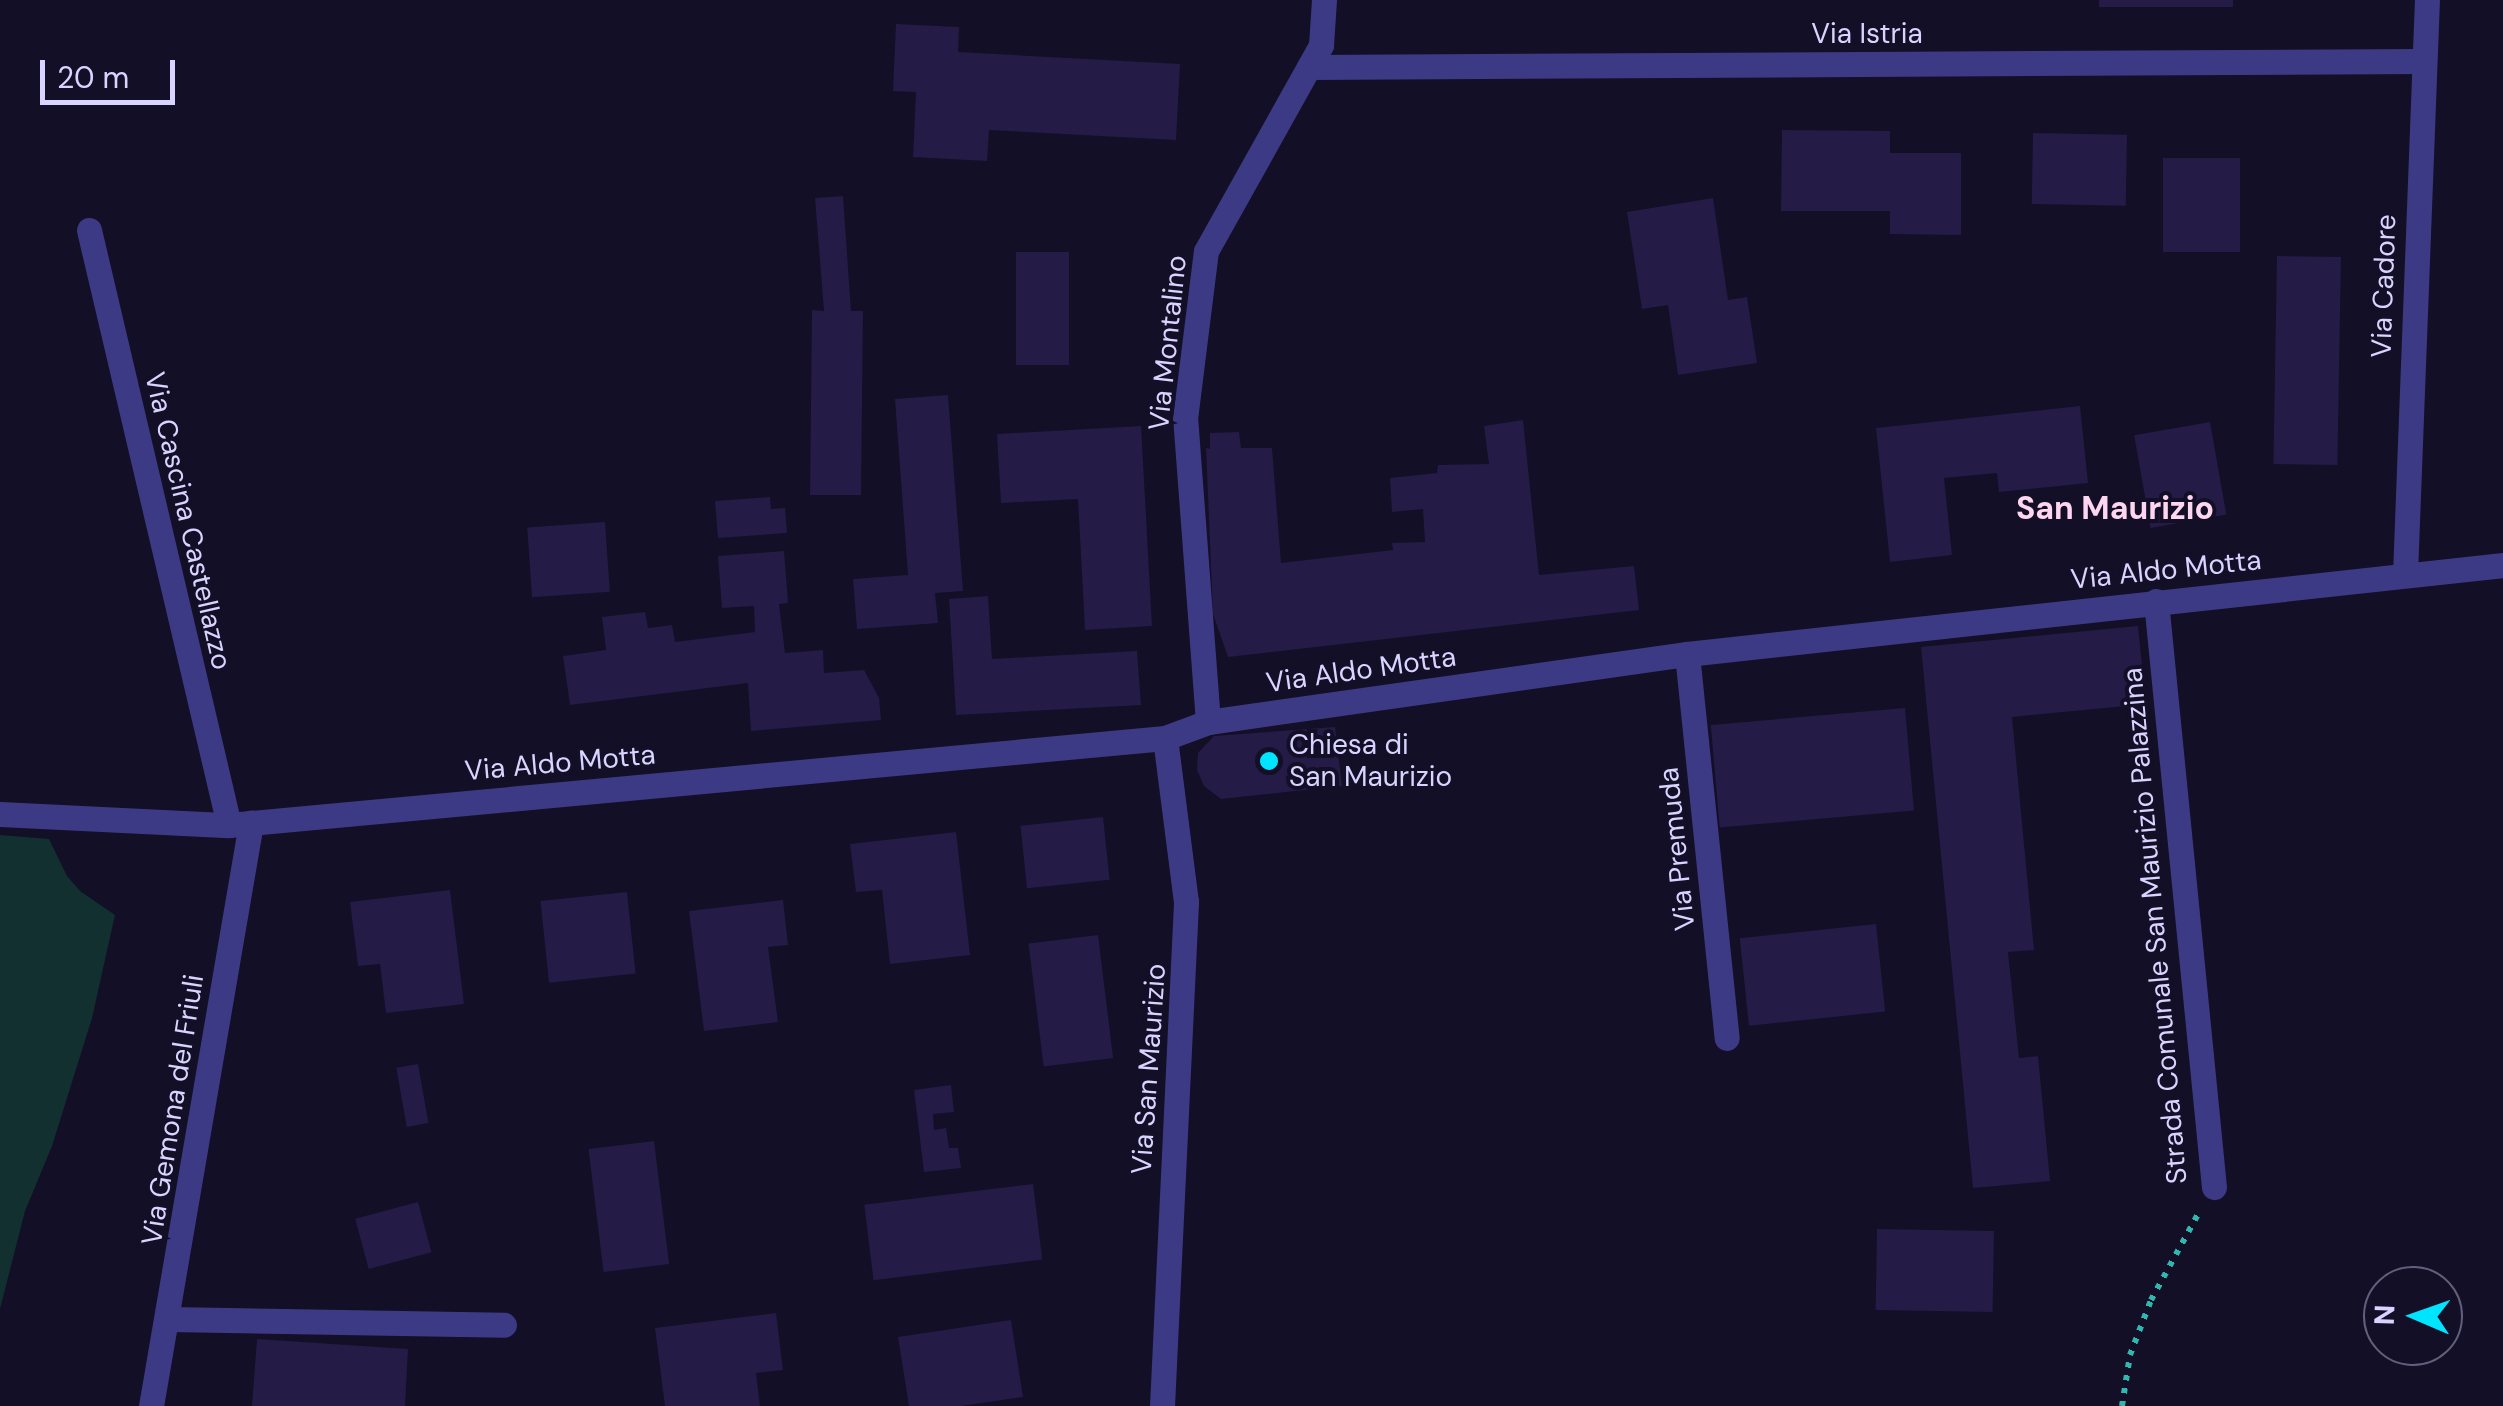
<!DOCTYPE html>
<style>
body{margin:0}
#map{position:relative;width:2503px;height:1406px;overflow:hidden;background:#130f26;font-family:"DM Sans",sans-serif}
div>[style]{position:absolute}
.green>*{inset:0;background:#12302f}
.building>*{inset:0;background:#241b47;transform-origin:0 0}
.path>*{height:6px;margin-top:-3px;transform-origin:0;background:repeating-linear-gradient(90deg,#2fb8b0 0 5px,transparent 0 13px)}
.minor>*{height:25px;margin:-12.5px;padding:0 12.5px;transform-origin:12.5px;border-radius:12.5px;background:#3d3a85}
.dots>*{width:28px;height:28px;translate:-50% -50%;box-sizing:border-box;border:5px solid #130f26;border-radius:50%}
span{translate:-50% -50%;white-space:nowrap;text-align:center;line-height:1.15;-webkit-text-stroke:8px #130f26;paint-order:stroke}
.street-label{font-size:28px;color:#d9d4ff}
.poi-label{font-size:28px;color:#d9d4ff}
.left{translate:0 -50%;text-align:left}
.quarter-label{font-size:32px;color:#ffd6f0;font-weight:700}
.north{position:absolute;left:2363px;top:1266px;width:100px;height:100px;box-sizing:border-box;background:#130f26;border:2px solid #625e7d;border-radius:50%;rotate:272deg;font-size:28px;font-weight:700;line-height:40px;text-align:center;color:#d9d4ff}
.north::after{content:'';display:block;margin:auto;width:35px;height:45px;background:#00e5ff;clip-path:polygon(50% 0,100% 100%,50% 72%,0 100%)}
.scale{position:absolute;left:40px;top:60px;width:135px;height:45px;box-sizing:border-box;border:5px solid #d9d4ff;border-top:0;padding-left:12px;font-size:30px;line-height:35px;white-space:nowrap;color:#d9d4ff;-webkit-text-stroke:8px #130f26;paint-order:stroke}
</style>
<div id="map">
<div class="green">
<div style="clip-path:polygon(0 835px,49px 839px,67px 876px,80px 891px,115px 915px,92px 1018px,52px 1146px,25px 1211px,0 1309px)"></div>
</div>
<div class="building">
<div style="left:2099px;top:0;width:134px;height:7px"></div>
<div style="clip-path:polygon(896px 24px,959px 27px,958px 52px,1180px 64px,1176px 140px,989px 130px,987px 161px,913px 157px,916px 92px,893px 91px)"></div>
<div style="clip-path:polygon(1782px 130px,1890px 131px,1890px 153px,1961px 153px,1961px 235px,1890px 234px,1890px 211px,1781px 211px)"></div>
<div style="left:2033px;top:133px;width:94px;height:71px;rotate:1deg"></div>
<div style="left:2163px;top:158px;width:77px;height:94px"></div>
<div style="clip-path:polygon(843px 196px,851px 311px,863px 311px,861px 495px,810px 495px,812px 310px,824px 311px,815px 198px)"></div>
<div style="clip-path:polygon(1713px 198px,1728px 300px,1747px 297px,1757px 363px,1678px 375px,1668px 305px,1642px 309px,1627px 212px)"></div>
<div style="left:1016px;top:252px;width:53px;height:113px"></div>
<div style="left:2277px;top:256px;width:64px;height:208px;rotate:1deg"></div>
<div style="clip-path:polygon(948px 395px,963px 591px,935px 593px,938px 623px,857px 629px,853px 579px,908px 575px,895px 399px)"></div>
<div style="clip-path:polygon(2080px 406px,2088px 483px,1999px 492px,1997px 473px,1944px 478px,1952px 555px,1890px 562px,1876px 428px)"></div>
<div style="clip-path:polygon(1523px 420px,1539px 575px,1634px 566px,1639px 610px,1228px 657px,1213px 614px,1206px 448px,1210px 449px,1210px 433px,1239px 432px,1241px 448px,1272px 448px,1281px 563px,1393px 550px,1392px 543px,1425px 542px,1423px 509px,1392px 512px,1390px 478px,1437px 473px,1438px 465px,1489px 464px,1484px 426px)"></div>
<div style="left:2210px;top:422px;width:94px;height:77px;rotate:80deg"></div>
<div style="clip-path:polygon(1141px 426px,1152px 626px,1085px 630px,1078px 499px,1001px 503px,997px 434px)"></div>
<div style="clip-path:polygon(770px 497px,771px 509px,785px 508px,787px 533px,718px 538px,715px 501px)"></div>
<div style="left:605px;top:522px;width:70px;height:78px;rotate:86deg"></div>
<div style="clip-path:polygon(784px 551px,788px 603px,779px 604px,785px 653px,823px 650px,824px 673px,864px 670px,879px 698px,881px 720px,751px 731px,748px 683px,570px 705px,563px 656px,606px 650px,602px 617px,645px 612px,648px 628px,672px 625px,675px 642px,755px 632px,754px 606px,722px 608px,718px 556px)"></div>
<div style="clip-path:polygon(988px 596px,992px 659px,1137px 651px,1141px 705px,956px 715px,949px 599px)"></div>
<div style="clip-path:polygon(2138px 626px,2146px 704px,2012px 717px,2034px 950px,2008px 952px,2019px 1058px,2038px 1056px,2050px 1181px,1973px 1188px,1921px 647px)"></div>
<div style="left:1905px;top:708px;width:103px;height:195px;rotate:85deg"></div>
<div style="clip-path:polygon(1335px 727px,1342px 786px,1221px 799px,1204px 786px,1197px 770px,1198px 753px,1214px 736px)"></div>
<div style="left:1103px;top:817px;width:63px;height:83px;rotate:84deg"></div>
<div style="clip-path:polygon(956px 832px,970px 955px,890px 964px,882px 890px,856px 892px,850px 844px)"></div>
<div style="clip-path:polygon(450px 890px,464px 1004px,386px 1013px,380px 964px,358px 966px,350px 902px)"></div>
<div style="left:627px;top:892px;width:82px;height:87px;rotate:84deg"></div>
<div style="clip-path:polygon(783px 900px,788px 945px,768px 947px,778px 1022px,704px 1031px,689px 911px)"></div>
<div style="left:1876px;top:924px;width:88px;height:137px;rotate:84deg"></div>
<div style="left:1098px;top:935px;width:124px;height:70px;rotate:83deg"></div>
<div style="left:418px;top:1064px;width:60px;height:22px;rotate:80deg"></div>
<div style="clip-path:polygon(951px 1085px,954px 1112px,933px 1114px,934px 1130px,946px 1128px,949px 1148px,958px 1148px,961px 1168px,924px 1172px,914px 1090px)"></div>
<div style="left:654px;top:1141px;width:124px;height:66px;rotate:83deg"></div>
<div style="left:1033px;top:1184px;width:76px;height:170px;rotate:83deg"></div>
<div style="left:418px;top:1202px;width:52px;height:65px;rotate:75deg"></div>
<div style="left:1877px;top:1229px;width:117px;height:81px;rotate:1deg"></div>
<div style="clip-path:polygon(776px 1313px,783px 1370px,756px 1373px,760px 1406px,665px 1406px,655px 1328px)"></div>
<div style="clip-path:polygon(1011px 1320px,1023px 1397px,961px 1406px,909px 1406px,898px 1337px)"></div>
<div style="clip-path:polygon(257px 1339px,408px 1349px,405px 1406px,252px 1406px)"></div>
</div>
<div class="path">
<div style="left:2122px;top:1406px;width:52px;rotate:-81.1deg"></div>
<div style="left:2130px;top:1355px;width:59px;rotate:-69.1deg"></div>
<div style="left:2151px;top:1300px;width:98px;rotate:-61.3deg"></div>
</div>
<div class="minor">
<div style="left:1309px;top:67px;width:1115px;rotate:-0.31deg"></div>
<div style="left:89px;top:230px;width:611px;rotate:76.76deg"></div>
<div style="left:2405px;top:574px;width:574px;rotate:-87.81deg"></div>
<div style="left:2156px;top:601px;width:589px;rotate:84.35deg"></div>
<div style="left:1687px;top:654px;width:386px;rotate:84.1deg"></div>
<div style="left:1208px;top:722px;width:304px;rotate:-94.3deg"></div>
<div style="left:1185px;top:419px;width:169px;rotate:-82.9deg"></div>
<div style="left:1206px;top:251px;width:236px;rotate:-60.8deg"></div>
<div style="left:1321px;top:45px;width:45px;rotate:-86.2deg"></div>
<div style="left:0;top:814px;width:229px;rotate:2.8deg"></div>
<div style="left:229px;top:825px;width:940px;rotate:-5.31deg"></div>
<div style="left:1165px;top:738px;width:46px;rotate:-20.4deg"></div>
<div style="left:1208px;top:722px;width:484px;rotate:-8.1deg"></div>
<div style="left:1687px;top:654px;width:821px;rotate:-6.22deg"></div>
<div style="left:168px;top:1319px;width:336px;rotate:1deg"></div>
<div style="left:151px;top:1406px;width:592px;rotate:-80.27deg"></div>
<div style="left:1162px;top:1406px;width:505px;rotate:-87.27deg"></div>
<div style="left:1186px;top:902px;width:165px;rotate:-97.3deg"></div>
</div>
<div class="dots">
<div style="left:1269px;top:761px;background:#00e5ff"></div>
</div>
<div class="street-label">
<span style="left:1867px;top:34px">Via Istria</span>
<span style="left:2384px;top:286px;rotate:-88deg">Via Cadore</span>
<span style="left:1168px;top:343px;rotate:-84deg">Via Montalino</span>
<span style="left:188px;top:521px;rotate:77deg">Via Cascina Castellazzo</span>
<span style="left:2166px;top:570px;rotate:-6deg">Via Aldo Motta</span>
<span style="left:1361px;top:670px;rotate:-8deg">Via Aldo Motta</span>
<span style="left:560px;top:763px;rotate:-5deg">Via Aldo Motta</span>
<span style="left:1677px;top:849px;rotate:-96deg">Via Premuda</span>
<span style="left:2155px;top:926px;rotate:-95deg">Strada Comunale San Maurizio Palazzina</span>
<span style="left:1149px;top:1069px;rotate:-86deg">Via San Maurizio</span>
<span style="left:173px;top:1110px;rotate:-81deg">Via Gemona del Friuli</span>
</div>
<div class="poi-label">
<span class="left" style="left:1289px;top:761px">Chiesa di<br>San Maurizio</span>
</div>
<div class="quarter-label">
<span style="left:2115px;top:508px">San Maurizio</span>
</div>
<div class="north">N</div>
<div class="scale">20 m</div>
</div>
